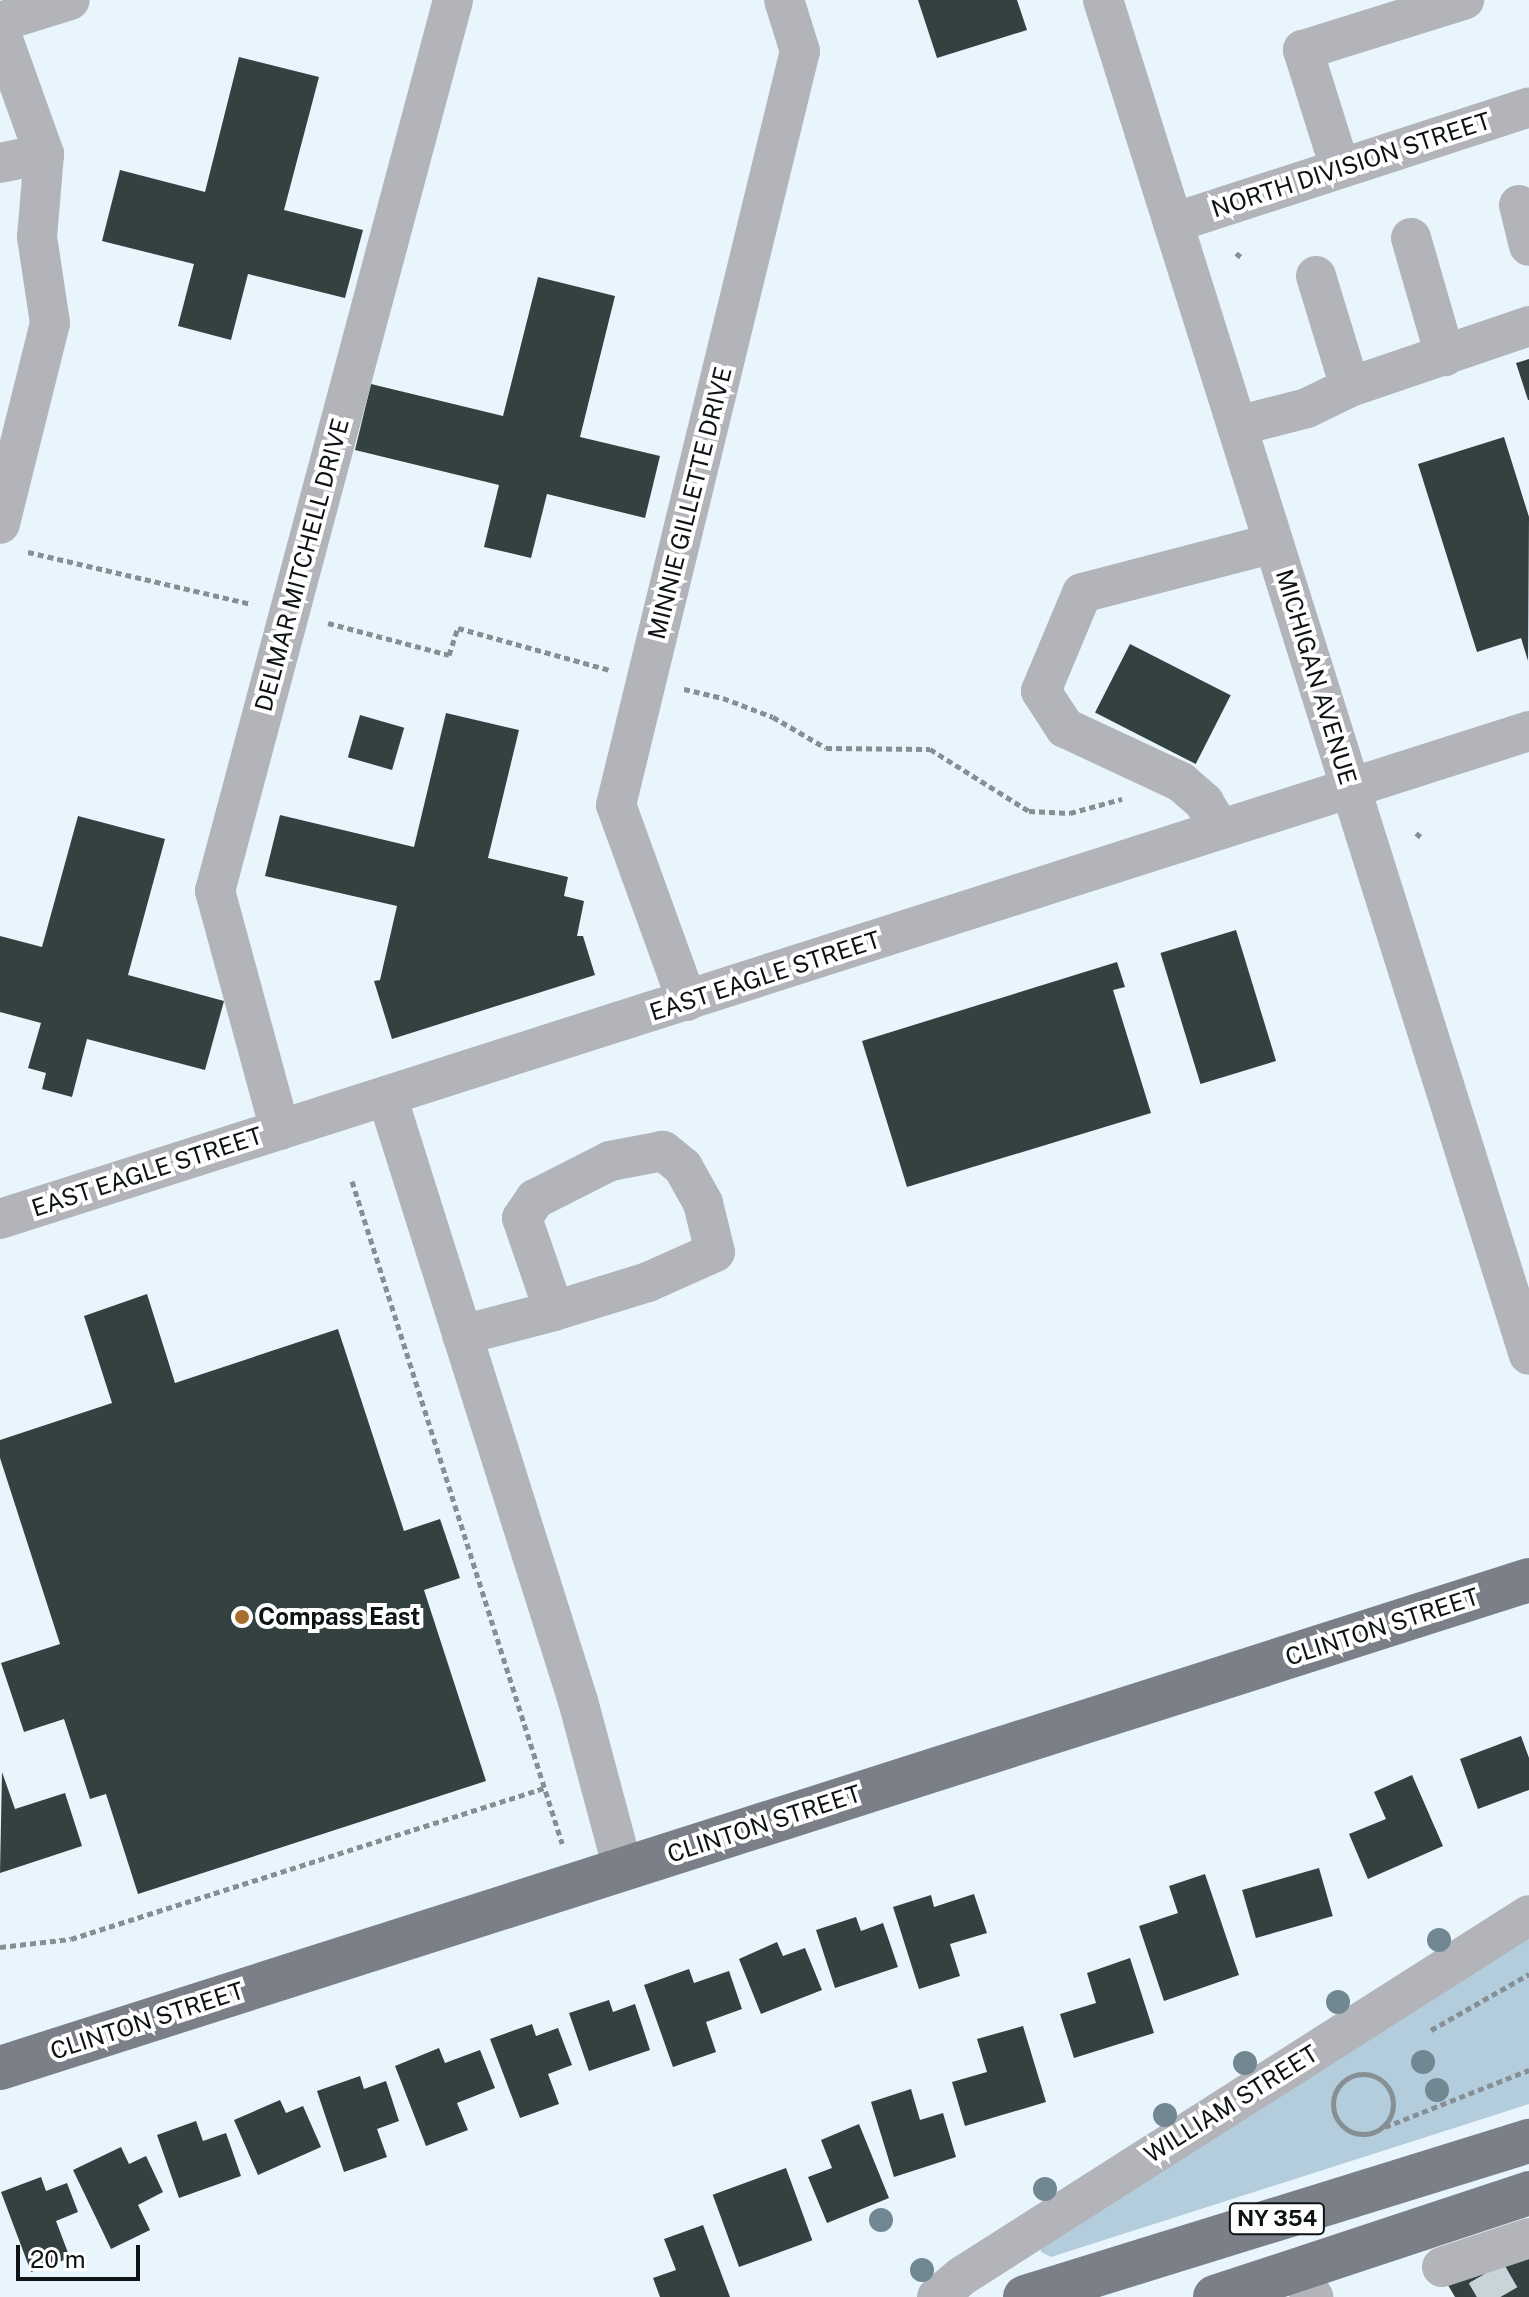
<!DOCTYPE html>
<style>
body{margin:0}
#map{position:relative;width:1529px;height:2297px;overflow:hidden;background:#e9f5fd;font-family:"Public Sans",sans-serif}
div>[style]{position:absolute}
.green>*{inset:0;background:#b3cddc}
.building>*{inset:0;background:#344141;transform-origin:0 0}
.minor-tunnel>*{height:40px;margin-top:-20px;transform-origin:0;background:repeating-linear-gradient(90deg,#c8d3da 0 40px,transparent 0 60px)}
.path>*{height:5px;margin-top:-2.5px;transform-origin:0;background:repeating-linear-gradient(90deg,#868f94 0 6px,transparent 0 10px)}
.path>.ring{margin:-2.5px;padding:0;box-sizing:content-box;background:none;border:5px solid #868f94;border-radius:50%}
.minor>*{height:40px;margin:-20px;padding:0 20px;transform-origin:20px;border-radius:20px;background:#b2b4b9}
.major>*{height:44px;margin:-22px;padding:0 22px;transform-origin:22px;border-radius:22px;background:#7b7f88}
.trees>*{width:24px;height:24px;margin:-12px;border-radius:50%;background:#718893}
.dots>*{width:22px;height:22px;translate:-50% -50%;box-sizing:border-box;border:4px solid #fff;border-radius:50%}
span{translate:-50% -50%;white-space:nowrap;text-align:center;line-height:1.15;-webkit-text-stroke:8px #fff;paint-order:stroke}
.shield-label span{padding:2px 6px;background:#fff;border:2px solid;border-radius:6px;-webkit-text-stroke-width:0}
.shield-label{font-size:22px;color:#0e1315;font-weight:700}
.street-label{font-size:24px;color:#0e1315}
.poi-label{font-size:24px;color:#0e1315;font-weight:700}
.left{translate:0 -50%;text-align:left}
.scale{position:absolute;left:16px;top:2245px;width:124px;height:36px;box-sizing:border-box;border:4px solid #0e1315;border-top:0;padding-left:10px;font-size:24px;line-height:28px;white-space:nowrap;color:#0e1315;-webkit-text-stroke:6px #fff;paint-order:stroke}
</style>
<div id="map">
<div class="green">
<div style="clip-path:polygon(1529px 1933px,1529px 2104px,1051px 2257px,1041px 2252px,1041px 2247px)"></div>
</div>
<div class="building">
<div style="clip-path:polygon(918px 0,1017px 0,1027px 30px,937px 58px)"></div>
<div style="clip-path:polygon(239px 57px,319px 77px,284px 210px,363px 230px,345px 298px,248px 274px,231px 340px,178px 326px,194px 264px,102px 241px,120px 170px,205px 192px)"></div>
<div style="clip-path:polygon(538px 277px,615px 296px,580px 437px,660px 456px,645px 518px,547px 494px,531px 558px,484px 547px,499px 485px,355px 450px,371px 384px,503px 416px)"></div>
<div style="clip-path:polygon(1529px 359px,1529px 400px,1528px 400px,1516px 363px)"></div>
<div style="clip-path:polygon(1504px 437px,1529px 517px,1528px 661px,1521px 638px,1477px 652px,1418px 464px)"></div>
<div style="left:1130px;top:644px;width:113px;height:77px;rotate:27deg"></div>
<div style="clip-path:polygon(446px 713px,519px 730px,488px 858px,568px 877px,564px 896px,584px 901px,577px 936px,583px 936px,595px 975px,392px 1039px,374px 981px,380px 980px,397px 906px,265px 876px,280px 815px,414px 847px)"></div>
<div style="left:360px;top:715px;width:46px;height:44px;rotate:16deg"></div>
<div style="clip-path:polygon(78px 816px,165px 839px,128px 975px,224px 1001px,205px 1070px,87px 1039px,72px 1097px,42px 1089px,46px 1073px,28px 1068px,41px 1023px,0 1012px,0 936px,42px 947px)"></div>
<div style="left:1236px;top:930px;width:137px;height:79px;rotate:73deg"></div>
<div style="clip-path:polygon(1117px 962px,1125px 987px,1113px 990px,1151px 1113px,907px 1187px,862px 1041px)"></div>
<div style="clip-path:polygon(147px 1294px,175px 1383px,338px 1329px,404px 1531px,440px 1519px,460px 1578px,424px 1590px,486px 1781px,138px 1894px,106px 1794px,90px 1799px,64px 1719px,24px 1732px,1px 1663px,60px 1644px,0 1458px,0 1440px,112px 1403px,84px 1316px)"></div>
<div style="clip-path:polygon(1521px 1736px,1529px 1758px,1529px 1790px,1478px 1809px,1460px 1759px)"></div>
<div style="clip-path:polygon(2px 1772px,15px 1809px,65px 1793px,82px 1846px,0 1873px)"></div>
<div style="clip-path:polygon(1412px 1775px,1443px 1846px,1368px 1879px,1349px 1834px,1386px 1819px,1374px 1792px)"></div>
<div style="left:1319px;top:1868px;width:50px;height:80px;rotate:74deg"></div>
<div style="clip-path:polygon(1205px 1874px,1239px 1975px,1164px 2001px,1139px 1926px,1178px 1913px,1169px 1886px)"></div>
<div style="clip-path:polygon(974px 1894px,987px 1933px,950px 1944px,960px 1976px,919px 1989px,893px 1907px,931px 1895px,934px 1907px)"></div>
<div style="clip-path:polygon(856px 1917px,861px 1931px,883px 1923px,898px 1967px,835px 1988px,816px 1930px)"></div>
<div style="clip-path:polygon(777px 1942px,783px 1956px,805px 1948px,822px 1990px,761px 2014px,739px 1959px)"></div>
<div style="clip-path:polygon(1130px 1958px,1154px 2033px,1074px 2058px,1060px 2014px,1096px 2003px,1087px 1973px)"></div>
<div style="clip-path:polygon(689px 1969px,694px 1983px,729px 1971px,742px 2009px,706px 2022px,716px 2052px,673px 2067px,644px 1985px)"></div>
<div style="clip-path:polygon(609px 2000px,613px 2012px,635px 2004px,650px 2050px,589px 2071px,569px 2013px)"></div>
<div style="clip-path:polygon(532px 2024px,536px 2036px,558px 2028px,572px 2065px,548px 2074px,559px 2104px,520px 2118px,490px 2039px)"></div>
<div style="clip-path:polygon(1023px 2026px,1046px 2102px,965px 2126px,952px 2082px,987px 2072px,977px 2039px)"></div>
<div style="clip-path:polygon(439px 2048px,445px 2063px,480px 2050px,495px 2088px,457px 2103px,468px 2130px,426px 2146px,395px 2066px)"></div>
<div style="clip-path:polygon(360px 2076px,364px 2089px,386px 2081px,399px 2121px,377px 2129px,387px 2157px,344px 2172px,317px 2091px)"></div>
<div style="clip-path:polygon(911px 2089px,920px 2120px,943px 2113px,956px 2157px,894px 2177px,871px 2102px)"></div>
<div style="clip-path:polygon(280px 2100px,286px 2113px,303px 2106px,321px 2147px,258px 2175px,234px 2120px)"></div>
<div style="clip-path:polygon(196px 2121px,203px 2141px,226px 2133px,241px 2176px,179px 2198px,157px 2135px)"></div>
<div style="clip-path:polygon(859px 2124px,889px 2198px,827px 2223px,808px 2177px,832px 2168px,821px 2140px)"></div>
<div style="clip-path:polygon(121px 2147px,129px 2164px,146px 2156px,163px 2192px,138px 2205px,150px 2230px,111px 2249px,73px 2170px)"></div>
<div style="left:786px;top:2168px;width:77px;height:78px;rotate:70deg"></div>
<div style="clip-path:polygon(41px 2177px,46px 2191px,67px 2183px,78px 2212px,56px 2221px,70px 2258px,31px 2272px,1px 2192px)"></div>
<div style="clip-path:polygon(703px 2225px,730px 2297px,660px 2297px,653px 2278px,676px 2270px,664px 2239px)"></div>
<div style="clip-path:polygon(1529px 2252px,1529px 2297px,1455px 2297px,1445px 2280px)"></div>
</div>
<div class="minor-tunnel">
<div style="left:1486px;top:2273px;width:28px;rotate:60deg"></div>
</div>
<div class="path">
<div style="left:1236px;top:253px;width:6px;rotate:39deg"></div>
<div style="left:28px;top:552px;width:230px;rotate:13.1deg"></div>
<div style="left:328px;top:623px;width:125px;rotate:14.8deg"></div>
<div style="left:449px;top:655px;width:28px;rotate:-72deg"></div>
<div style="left:458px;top:628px;width:157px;rotate:15.5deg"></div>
<div style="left:684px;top:689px;width:40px;rotate:13deg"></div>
<div style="left:723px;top:698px;width:53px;rotate:20.8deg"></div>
<div style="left:773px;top:717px;width:61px;rotate:30.3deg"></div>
<div style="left:826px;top:748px;width:104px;rotate:0.6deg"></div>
<div style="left:930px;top:749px;width:117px;rotate:32.1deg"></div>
<div style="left:1029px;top:811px;width:41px;rotate:2.8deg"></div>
<div style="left:1070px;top:813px;width:54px;rotate:-15.1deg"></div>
<div style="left:1416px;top:833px;width:6px;rotate:39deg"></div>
<div style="left:352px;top:1181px;width:695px;rotate:72.4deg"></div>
<div style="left:0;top:1947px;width:71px;rotate:-6.4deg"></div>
<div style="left:71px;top:1939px;width:497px;rotate:-17.7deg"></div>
<div style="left:1431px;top:2030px;width:113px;rotate:-29.7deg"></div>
<div class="ring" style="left:1333px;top:2074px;width:55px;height:55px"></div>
<div style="left:1385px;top:2127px;width:155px;rotate:-21.6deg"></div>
</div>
<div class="minor">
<div style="left:1103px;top:0;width:1420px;rotate:72.55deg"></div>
<div style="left:0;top:22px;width:73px;rotate:-17.4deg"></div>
<div style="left:0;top:31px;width:131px;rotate:70.3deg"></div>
<div style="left:44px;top:154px;width:83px;rotate:94.8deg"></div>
<div style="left:37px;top:237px;width:87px;rotate:81.4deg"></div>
<div style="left:50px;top:323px;width:207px;rotate:104deg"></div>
<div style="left:0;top:163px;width:45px;rotate:-11.6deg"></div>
<div style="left:1340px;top:168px;width:124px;rotate:-107.4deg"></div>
<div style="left:1303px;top:50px;width:169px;rotate:-17.3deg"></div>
<div style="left:1519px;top:205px;width:42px;rotate:76.3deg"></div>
<div style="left:1173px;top:223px;width:374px;rotate:-18deg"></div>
<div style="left:1411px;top:238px;width:123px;rotate:73.9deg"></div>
<div style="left:1316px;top:276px;width:116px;rotate:73deg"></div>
<div style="left:1237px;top:426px;width:72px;rotate:-14.4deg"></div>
<div style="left:1307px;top:408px;width:48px;rotate:-26deg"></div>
<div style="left:1350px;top:387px;width:189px;rotate:-18.8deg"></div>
<div style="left:1220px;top:829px;width:31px;rotate:-121deg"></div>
<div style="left:1204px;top:802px;width:30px;rotate:-139deg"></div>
<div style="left:1181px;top:782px;width:128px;rotate:-155deg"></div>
<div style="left:1065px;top:728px;width:44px;rotate:-123deg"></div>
<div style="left:1041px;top:691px;width:106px;rotate:-67.3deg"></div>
<div style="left:1082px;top:593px;width:198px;rotate:-14.6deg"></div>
<div style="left:687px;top:1001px;width:208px;rotate:-109.9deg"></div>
<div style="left:616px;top:805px;width:776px;rotate:-76.29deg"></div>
<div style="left:800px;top:51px;width:53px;rotate:-107.4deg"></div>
<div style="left:387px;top:1096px;width:634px;rotate:72.48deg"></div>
<div style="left:578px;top:1701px;width:174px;rotate:75deg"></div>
<div style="left:280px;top:1130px;width:248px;rotate:-105.2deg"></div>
<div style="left:215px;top:891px;width:922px;rotate:-75.04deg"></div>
<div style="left:0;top:1219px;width:1605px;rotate:-17.7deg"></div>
<div style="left:462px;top:1335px;width:95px;rotate:-14.6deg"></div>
<div style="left:554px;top:1311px;width:98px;rotate:-17.1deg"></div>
<div style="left:648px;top:1282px;width:73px;rotate:-24.1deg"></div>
<div style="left:715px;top:1252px;width:50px;rotate:-103.8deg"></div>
<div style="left:703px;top:1203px;width:41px;rotate:-119.1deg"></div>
<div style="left:683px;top:1167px;width:26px;rotate:-141deg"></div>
<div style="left:663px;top:1151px;width:54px;rotate:169.3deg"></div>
<div style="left:610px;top:1161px;width:84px;rotate:153.1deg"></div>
<div style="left:535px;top:1199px;width:23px;rotate:124deg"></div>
<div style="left:522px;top:1218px;width:98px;rotate:71deg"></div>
<div style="left:1442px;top:2267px;width:92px;rotate:-18.4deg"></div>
<div style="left:1297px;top:2271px;width:31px;rotate:58deg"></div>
<div style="left:937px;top:2297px;width:33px;rotate:-40deg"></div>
<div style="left:962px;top:2276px;width:672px;rotate:-32.48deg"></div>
</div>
<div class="major">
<div style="left:0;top:2068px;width:1605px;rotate:-17.7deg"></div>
<div style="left:1025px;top:2297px;width:528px;rotate:-17.2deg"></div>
<div style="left:1215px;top:2297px;width:331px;rotate:-18.3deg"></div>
</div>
<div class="trees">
<div style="left:1439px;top:1940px"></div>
<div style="left:1338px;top:2002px"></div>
<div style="left:1423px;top:2062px"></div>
<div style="left:1245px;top:2063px"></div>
<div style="left:1437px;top:2090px"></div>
<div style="left:1165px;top:2115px"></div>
<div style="left:1045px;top:2189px"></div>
<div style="left:881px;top:2220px"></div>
<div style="left:922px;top:2270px"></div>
</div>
<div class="dots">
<div style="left:242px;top:1617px;background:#a66d2b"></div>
</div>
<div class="shield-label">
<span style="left:1277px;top:2219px">NY 354</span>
</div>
<div class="street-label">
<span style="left:1351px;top:165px;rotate:-18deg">NORTH DIVISION STREET</span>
<span style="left:690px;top:503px;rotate:-76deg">MINNIE GILLETTE DRIVE</span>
<span style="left:302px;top:565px;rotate:-75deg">DELMAR MITCHELL DRIVE</span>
<span style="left:1316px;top:677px;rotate:73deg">MICHIGAN AVENUE</span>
<span style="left:765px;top:976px;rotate:-18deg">EAST EAGLE STREET</span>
<span style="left:147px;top:1172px;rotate:-18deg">EAST EAGLE STREET</span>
<span style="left:1382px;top:1627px;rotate:-18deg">CLINTON STREET</span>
<span style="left:764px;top:1824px;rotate:-18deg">CLINTON STREET</span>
<span style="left:147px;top:2021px;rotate:-18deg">CLINTON STREET</span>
<span style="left:1231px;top:2104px;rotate:-32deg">WILLIAM STREET</span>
</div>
<div class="poi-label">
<span class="left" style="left:258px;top:1617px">Compass East</span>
</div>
<div class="scale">20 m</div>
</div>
